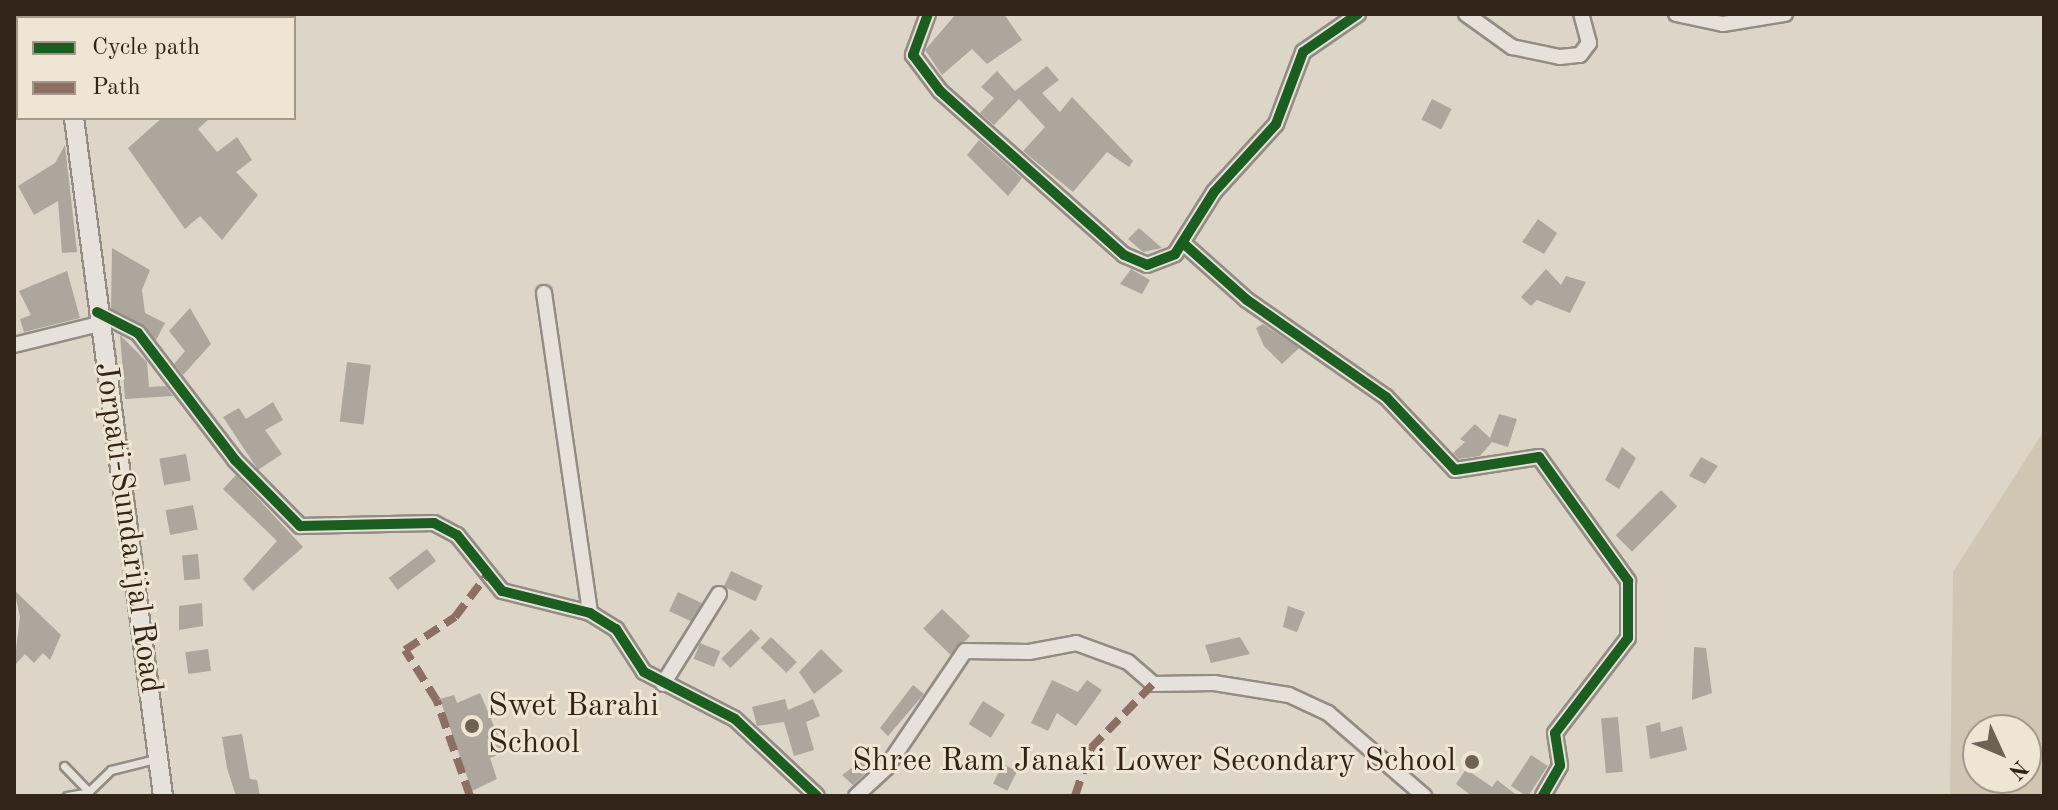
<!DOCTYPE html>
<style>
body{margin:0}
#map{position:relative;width:2058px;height:810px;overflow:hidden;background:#ddd5c8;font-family:"Old Standard TT",serif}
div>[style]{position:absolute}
.green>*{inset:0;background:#d1c6b4}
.building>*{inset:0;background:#ada69d;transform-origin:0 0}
.roads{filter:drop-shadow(2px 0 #938c83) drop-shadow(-2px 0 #938c83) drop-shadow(0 2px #938c83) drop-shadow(0 -2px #938c83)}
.lane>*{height:7px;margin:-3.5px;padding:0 3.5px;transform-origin:3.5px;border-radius:3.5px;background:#e6e1da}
.street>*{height:14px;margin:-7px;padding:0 7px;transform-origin:7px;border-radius:7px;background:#e6e1da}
.secondary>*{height:18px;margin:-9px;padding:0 9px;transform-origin:9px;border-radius:9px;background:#e6e1da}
.quiet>*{height:8px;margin-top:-4px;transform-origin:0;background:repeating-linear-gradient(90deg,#8d6e63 0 16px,transparent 0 24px)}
.cycleway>*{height:10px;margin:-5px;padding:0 5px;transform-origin:5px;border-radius:5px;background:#1b5e20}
.dots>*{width:22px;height:22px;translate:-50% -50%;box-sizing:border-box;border:4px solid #efe5d5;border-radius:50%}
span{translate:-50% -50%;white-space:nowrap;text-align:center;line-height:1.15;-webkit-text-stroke:6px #efe5d5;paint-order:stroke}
.street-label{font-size:32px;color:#322419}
.poi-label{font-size:32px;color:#322419}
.left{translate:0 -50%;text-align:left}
.right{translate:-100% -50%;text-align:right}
.frame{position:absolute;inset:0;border:16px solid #322419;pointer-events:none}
.legend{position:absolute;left:16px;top:16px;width:280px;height:104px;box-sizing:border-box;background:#efe5d5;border:2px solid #a3988a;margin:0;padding:10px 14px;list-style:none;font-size:24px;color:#322419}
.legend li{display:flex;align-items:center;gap:16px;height:40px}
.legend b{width:40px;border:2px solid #a3988a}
.north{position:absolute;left:1962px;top:714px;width:80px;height:80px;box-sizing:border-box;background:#efe5d5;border:2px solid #a3988a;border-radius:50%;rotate:134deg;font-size:22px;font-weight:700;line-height:32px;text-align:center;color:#322419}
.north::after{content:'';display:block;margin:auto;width:28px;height:36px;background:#6e6256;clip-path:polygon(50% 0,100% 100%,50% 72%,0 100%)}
</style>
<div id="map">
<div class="green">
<div style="clip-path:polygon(evenodd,2044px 431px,2044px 796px,1950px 796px,1953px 572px,2044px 431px,1978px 730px,2026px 730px,2026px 778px,1978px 778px,1978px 730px)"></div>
</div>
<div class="building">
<div style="clip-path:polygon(956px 14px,1004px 14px,1022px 40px,987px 64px,972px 49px,942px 75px,925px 50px)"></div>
<div style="clip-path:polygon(1047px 66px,1059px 80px,1042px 93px,1060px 112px,1072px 97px,1133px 161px,1129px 167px,1107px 152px,1073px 192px,1023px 151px,1045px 127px,1019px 99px,994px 125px,980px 113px,994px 98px,981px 87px,997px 71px,1015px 91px)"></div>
<div style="left:1432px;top:99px;width:22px;height:23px;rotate:27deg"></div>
<div style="clip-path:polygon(162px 118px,210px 118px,198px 129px,217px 152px,237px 137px,252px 160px,236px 172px,258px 195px,222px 240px,200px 216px,185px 229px,128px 148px)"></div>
<div style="clip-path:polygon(979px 140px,1022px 178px,1008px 196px,967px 155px)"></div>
<div style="clip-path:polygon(65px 145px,77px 252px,62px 253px,58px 201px,34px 215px,18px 186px,55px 163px)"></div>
<div style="clip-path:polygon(1538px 219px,1557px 233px,1544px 254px,1522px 242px)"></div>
<div style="clip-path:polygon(1139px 228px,1162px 248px,1143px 252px,1128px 239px)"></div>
<div style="clip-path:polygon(112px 248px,150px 270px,142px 290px,145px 313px,165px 323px,156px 340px,111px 308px)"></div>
<div style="clip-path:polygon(1131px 269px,1150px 280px,1142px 294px,1120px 284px)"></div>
<div style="clip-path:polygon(1546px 269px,1561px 285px,1566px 276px,1586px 282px,1570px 313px,1537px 300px,1531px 306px,1521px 297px)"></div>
<div style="clip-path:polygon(67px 271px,80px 318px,24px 332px,20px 319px,31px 315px,19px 291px)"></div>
<div style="clip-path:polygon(190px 308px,211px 344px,183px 375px,174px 364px,185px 351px,169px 331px)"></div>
<div style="clip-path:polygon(1263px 324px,1299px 348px,1282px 364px,1264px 346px,1256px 328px)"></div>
<div style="clip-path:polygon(120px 335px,147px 362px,149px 387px,166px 386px,173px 396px,125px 399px)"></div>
<div style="left:347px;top:362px;width:24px;height:60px;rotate:7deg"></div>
<div style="clip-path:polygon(273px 402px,283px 420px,265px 430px,282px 454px,258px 470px,223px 417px,239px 408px,246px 419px)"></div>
<div style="clip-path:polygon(1499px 414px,1517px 419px,1508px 447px,1492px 442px,1480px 456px,1459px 459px,1453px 453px,1465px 442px,1460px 439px,1475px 424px,1490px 438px)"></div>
<div style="clip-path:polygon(1622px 447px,1636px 458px,1619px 489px,1605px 480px)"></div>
<div style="left:186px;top:454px;width:27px;height:27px;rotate:80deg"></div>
<div style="clip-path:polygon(1701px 457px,1718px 466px,1705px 484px,1689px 476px)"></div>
<div style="clip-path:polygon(236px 475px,303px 547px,253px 591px,243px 579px,277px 541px,223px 489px)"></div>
<div style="left:1661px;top:490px;width:23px;height:64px;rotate:45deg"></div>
<div style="left:193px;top:505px;width:25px;height:28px;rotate:79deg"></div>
<div style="left:427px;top:549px;width:15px;height:48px;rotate:53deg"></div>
<div style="left:198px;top:554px;width:25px;height:16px;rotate:85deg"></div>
<div style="left:731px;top:571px;width:35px;height:17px;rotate:25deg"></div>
<div style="clip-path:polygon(14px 590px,61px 635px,50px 660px,43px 653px,34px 663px,25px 654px,14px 666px,20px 617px)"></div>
<div style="left:678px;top:592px;width:26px;height:21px;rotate:25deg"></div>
<div style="clip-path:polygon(202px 603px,203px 626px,179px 630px,179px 606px)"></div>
<div style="clip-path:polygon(1288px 606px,1305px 612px,1297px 632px,1283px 627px)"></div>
<div style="left:942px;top:609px;width:39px;height:27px;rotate:44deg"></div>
<div style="left:751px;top:629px;width:13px;height:42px;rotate:45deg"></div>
<div style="left:771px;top:637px;width:36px;height:15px;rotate:44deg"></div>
<div style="clip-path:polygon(1240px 637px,1250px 654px,1211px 663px,1205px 645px)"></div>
<div style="left:700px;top:643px;width:22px;height:17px;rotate:22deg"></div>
<div style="clip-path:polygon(1694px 647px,1706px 648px,1712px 693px,1692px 700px)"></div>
<div style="left:208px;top:649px;width:22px;height:23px;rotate:82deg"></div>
<div style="clip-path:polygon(821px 649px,843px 671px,814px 694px,799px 672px)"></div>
<div style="clip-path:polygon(1052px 680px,1078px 692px,1087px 680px,1102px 690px,1076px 726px,1057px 713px,1048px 731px,1031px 723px)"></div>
<div style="clip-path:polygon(913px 685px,924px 694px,888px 736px,880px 728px)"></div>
<div style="clip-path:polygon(480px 693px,505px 752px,490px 758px,497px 779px,472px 791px,440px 699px,454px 695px,457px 703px)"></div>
<div style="clip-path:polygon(785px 699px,788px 710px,813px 699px,820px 716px,806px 722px,814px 750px,794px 756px,784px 722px,757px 726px,752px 707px)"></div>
<div style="left:983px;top:701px;width:26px;height:27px;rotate:32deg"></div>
<div style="left:1618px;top:717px;width:55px;height:17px;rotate:85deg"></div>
<div style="clip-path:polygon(1660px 722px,1661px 732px,1682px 726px,1687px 750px,1650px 759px,1646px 726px)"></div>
<div style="clip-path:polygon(242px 734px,250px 779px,257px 780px,260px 796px,236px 796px,227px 768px,222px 737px)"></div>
<div style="clip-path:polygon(878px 749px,878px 761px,853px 785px,842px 775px)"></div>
<div style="left:1531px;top:755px;width:20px;height:37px;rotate:33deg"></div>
<div style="left:1003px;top:764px;width:16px;height:22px;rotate:27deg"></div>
<div style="clip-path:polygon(1466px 769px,1492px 787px,1497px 780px,1518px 796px,1472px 796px,1456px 784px)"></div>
</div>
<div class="roads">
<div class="lane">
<div style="left:64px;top:766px;width:36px;rotate:46deg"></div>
<div style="left:67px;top:796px;width:22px;rotate:-10deg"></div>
<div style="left:84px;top:796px;width:37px;rotate:-44deg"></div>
<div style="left:111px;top:770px;width:45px;rotate:-14deg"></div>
</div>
<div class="street">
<div style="left:928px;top:14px;width:44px;rotate:110.1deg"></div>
<div style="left:913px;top:55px;width:45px;rotate:53.1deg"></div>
<div style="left:940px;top:91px;width:246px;rotate:41.7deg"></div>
<div style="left:1124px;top:255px;width:25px;rotate:23deg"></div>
<div style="left:1147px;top:265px;width:30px;rotate:-21deg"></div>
<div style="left:1175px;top:254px;width:73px;rotate:-57.8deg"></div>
<div style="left:1214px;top:192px;width:92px;rotate:-47.6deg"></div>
<div style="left:1276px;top:124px;width:77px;rotate:-69.4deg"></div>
<div style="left:1303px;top:52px;width:67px;rotate:-34.6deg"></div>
<div style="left:1466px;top:14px;width:57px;rotate:35.7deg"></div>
<div style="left:1512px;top:47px;width:49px;rotate:11.8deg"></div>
<div style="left:1560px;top:57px;width:20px;rotate:-6deg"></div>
<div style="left:1580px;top:55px;width:15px;rotate:-53deg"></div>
<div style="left:1589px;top:43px;width:30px;rotate:-105deg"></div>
<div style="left:1676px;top:14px;width:48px;rotate:12deg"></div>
<div style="left:1723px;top:24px;width:63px;rotate:-9.2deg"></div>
<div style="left:1183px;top:243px;width:86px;rotate:41.7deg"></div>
<div style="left:1247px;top:300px;width:169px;rotate:34.9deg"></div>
<div style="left:1386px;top:397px;width:100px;rotate:46.6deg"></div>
<div style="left:1455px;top:470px;width:85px;rotate:-8.8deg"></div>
<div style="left:1539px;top:457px;width:153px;rotate:54.3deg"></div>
<div style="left:1628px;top:581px;width:57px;rotate:90deg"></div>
<div style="left:1628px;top:638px;width:120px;rotate:127.5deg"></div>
<div style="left:1555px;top:733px;width:33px;rotate:81deg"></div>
<div style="left:1560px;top:766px;width:34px;rotate:120deg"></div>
<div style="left:544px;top:293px;width:323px;rotate:81.8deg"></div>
<div style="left:97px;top:312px;width:46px;rotate:27.1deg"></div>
<div style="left:138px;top:333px;width:160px;rotate:52.6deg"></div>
<div style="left:235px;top:460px;width:93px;rotate:45.4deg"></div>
<div style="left:300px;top:526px;width:134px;rotate:-1.3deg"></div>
<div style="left:434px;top:523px;width:26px;rotate:28deg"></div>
<div style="left:457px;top:535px;width:72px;rotate:51.2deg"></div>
<div style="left:502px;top:591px;width:91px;rotate:14deg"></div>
<div style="left:590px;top:613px;width:31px;rotate:32deg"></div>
<div style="left:616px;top:629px;width:51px;rotate:56.9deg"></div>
<div style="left:644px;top:672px;width:102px;rotate:27.3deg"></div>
<div style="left:735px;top:719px;width:112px;rotate:43.2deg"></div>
<div style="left:14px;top:345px;width:88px;rotate:-13.9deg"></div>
<div style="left:663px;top:684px;width:106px;rotate:-58.1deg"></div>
<div style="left:856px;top:796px;width:41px;rotate:-43deg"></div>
<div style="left:886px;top:768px;width:141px;rotate:-56deg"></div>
<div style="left:965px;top:651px;width:64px;rotate:0.9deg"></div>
<div style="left:1029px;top:652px;width:48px;rotate:-10.8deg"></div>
<div style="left:1076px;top:643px;width:55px;rotate:20.1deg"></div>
<div style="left:1128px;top:662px;width:33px;rotate:41deg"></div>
<div style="left:1153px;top:684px;width:61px;rotate:-0.9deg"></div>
<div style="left:1214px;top:683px;width:76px;rotate:9.1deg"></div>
<div style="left:1289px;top:695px;width:43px;rotate:24.8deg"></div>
<div style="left:1328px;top:713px;width:127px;rotate:40.8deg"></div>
</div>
<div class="secondary">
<div style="left:62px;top:14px;width:4px;rotate:76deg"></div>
<div style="left:74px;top:118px;width:684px;rotate:82.52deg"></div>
</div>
</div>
<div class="quiet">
<div style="left:470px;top:796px;width:101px;rotate:-109.2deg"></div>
<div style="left:437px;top:701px;width:60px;rotate:-122.1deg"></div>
<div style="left:405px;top:650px;width:60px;rotate:-33.4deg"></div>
<div style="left:455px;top:617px;width:53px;rotate:-52.7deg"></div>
<div style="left:1075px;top:796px;width:51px;rotate:-71.6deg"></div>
<div style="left:1091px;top:748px;width:89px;rotate:-45.9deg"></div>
</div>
<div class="cycleway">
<div style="left:928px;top:14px;width:44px;rotate:110.1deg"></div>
<div style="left:913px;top:55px;width:45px;rotate:53.1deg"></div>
<div style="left:940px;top:91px;width:246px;rotate:41.7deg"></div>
<div style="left:1124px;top:255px;width:25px;rotate:23deg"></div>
<div style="left:1147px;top:265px;width:30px;rotate:-21deg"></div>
<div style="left:1175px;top:254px;width:73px;rotate:-57.8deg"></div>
<div style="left:1214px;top:192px;width:92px;rotate:-47.6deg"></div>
<div style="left:1276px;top:124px;width:77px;rotate:-69.4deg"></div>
<div style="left:1303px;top:52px;width:67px;rotate:-34.6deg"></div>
<div style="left:1183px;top:243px;width:86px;rotate:41.7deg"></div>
<div style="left:1247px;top:300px;width:169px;rotate:34.9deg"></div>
<div style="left:1386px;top:397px;width:100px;rotate:46.6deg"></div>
<div style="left:1455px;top:470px;width:85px;rotate:-8.8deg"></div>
<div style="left:1539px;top:457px;width:153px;rotate:54.3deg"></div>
<div style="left:1628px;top:581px;width:57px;rotate:90deg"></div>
<div style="left:1628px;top:638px;width:120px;rotate:127.5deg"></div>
<div style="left:1555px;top:733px;width:33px;rotate:81deg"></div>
<div style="left:1560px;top:766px;width:34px;rotate:120deg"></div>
<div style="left:97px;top:312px;width:46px;rotate:27.1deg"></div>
<div style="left:138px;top:333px;width:160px;rotate:52.6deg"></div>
<div style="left:235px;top:460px;width:93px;rotate:45.4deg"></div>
<div style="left:300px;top:526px;width:134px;rotate:-1.3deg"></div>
<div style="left:434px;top:523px;width:26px;rotate:28deg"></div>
<div style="left:457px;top:535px;width:72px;rotate:51.2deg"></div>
<div style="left:502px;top:591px;width:91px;rotate:14deg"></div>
<div style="left:590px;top:613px;width:31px;rotate:32deg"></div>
<div style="left:616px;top:629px;width:51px;rotate:56.9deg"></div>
<div style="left:644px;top:672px;width:102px;rotate:27.3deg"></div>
<div style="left:735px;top:719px;width:112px;rotate:43.2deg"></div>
</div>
<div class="dots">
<div style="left:472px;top:726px;background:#6e6256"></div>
<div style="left:1472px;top:762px;background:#6e6256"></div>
</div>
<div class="street-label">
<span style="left:127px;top:528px;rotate:82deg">Jorpati-Sundarijal Road</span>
</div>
<div class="poi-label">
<span class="left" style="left:488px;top:726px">Swet Barahi<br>School</span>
<span class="right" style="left:1456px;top:762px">Shree Ram Janaki Lower Secondary School</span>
</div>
<div class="frame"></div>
<ul class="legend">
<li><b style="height:10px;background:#1b5e20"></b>Cycle path</li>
<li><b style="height:10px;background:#8d6e63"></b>Path</li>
</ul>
<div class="north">N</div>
</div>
